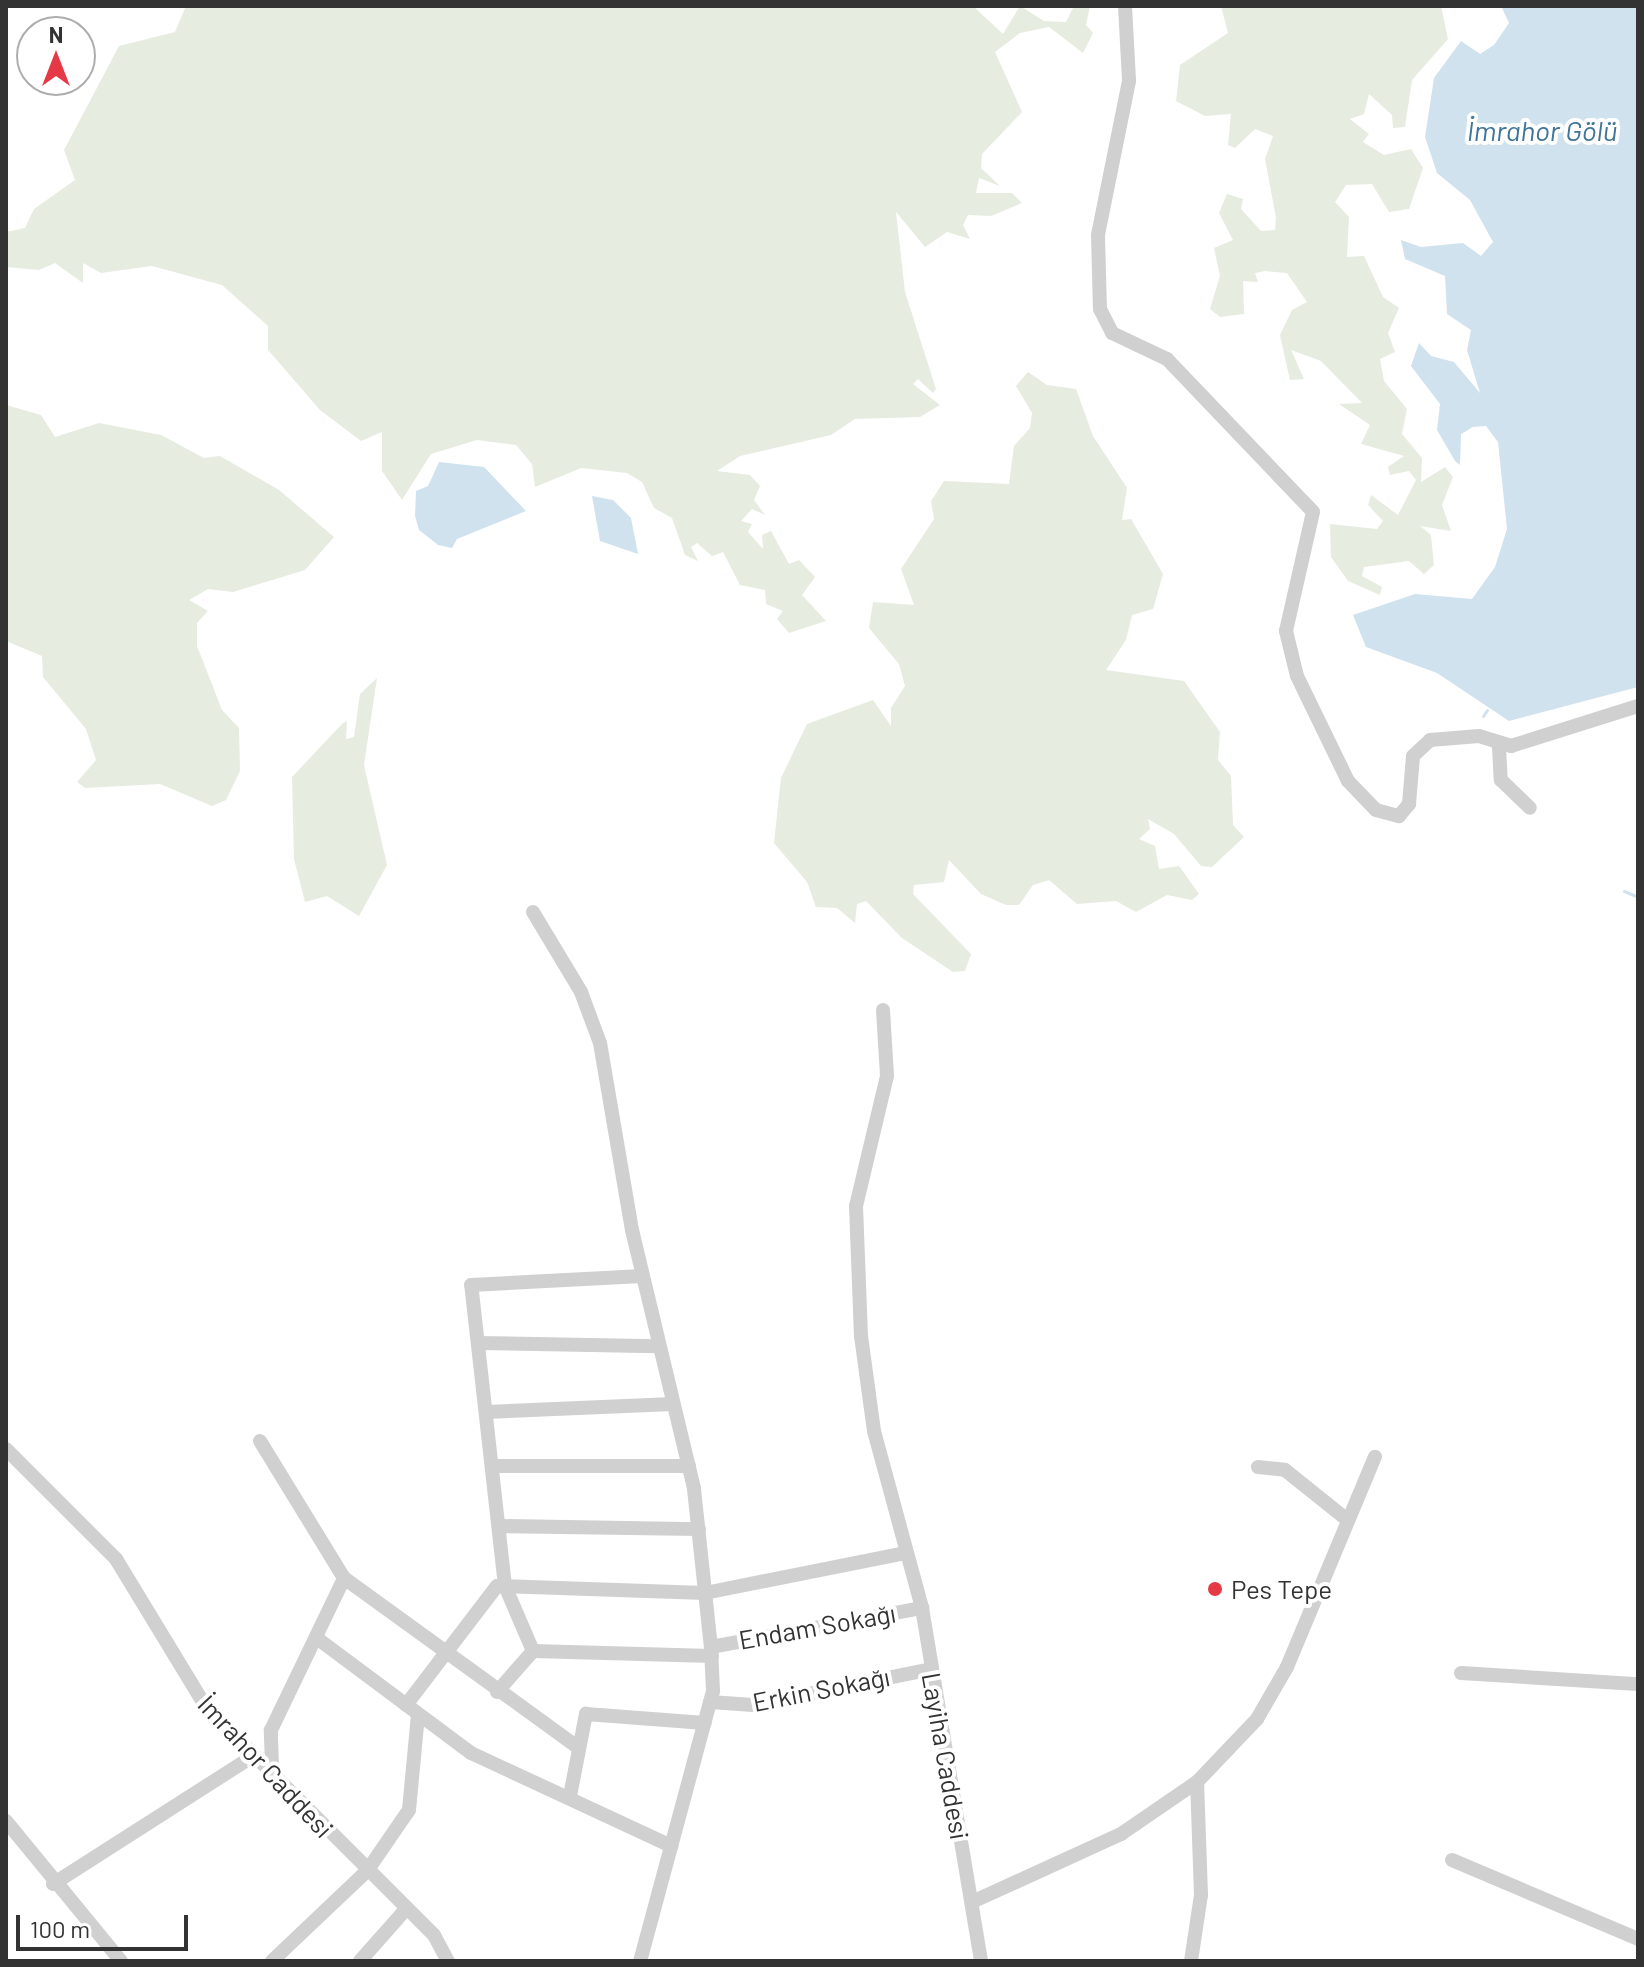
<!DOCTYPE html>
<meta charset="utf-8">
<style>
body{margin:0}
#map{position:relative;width:1644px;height:1967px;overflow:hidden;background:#fff;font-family:Barlow,sans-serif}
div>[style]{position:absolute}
.green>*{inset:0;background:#e6ecdf}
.water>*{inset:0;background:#cfe2ee}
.stream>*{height:3px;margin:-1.5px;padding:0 1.5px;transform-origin:1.5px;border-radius:1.5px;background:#cfe2ee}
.minor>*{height:14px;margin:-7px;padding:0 7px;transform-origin:7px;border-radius:7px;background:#d0d0d0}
.dots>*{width:22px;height:22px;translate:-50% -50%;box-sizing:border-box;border:4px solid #fff;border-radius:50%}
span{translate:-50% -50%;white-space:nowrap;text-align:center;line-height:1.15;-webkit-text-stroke:8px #fff;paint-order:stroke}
.poi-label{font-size:26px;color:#333}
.left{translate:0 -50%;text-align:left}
.street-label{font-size:26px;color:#333}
.water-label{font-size:28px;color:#3f7597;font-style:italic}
.frame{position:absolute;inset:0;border:8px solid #333;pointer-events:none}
.north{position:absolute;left:16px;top:16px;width:80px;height:80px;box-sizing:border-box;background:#fff;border:2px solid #adadad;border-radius:50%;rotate:0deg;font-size:22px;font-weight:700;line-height:32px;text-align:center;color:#333}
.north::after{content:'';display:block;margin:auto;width:28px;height:36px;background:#e63946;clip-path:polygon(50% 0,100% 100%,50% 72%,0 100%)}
.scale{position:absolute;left:16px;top:1915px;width:172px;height:36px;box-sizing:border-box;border:4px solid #333;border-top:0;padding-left:10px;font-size:24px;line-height:28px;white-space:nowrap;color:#333;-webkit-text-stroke:6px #fff;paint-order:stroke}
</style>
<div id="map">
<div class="green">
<div style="clip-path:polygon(186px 6px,973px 6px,1003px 34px,1020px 6px,1044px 21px,1066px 22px,1074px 6px,1090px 6px,1086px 25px,1093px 33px,1083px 53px,1049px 27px,1020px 33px,995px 52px,1022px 112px,982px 154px,981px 168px,1000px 186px,979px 178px,976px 193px,1012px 193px,1022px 203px,991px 216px,968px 215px,963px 225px,970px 239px,947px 232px,925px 247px,896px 212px,905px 292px,936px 389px,933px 393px,918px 379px,913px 384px,940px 405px,920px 417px,855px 419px,831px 435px,740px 456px,717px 471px,750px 475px,760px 486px,754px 500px,765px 515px,752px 509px,741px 521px,752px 524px,748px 532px,763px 549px,762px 535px,771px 531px,789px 564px,799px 560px,815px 577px,802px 595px,826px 621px,789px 633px,777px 619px,783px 611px,766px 604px,765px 590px,740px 585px,723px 552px,712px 556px,697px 543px,691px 547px,698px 561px,685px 555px,672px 518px,654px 508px,642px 482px,627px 473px,581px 468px,535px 487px,532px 464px,516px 445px,477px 440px,431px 454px,402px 500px,382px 471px,382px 432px,361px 441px,320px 410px,268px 350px,268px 326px,222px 285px,152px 266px,101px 273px,83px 263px,83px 283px,55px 263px,39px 270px,6px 267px,6px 232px,25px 228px,34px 209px,75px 180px,64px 150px,119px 46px,175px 32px)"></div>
<div style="clip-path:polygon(1221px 6px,1441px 6px,1448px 39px,1412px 80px,1405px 127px,1393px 128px,1392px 115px,1369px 94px,1364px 114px,1350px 119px,1369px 134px,1363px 142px,1384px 155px,1411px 149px,1423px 168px,1409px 209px,1389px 212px,1372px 184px,1346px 185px,1335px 202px,1349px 217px,1347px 257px,1364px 256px,1383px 297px,1399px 308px,1388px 333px,1395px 352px,1380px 359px,1384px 381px,1407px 409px,1402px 434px,1422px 458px,1421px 482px,1445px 467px,1453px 477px,1442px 505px,1451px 531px,1420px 526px,1431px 535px,1434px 565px,1424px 574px,1409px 561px,1364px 567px,1362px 576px,1382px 587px,1380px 595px,1348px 581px,1331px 557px,1330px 524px,1377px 529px,1383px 521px,1368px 505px,1371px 495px,1398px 515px,1416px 480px,1409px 471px,1390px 475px,1388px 467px,1404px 456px,1361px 444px,1370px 425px,1339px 404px,1362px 403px,1321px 361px,1291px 350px,1304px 379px,1290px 380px,1280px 335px,1292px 310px,1307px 302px,1287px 273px,1265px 271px,1255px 273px,1258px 282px,1243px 281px,1244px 314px,1220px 317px,1210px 309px,1220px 276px,1214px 248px,1233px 240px,1219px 213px,1227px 194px,1243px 199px,1241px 209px,1261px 231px,1275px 230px,1276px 218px,1265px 159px,1273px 136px,1255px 129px,1235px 148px,1228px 145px,1231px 114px,1205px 116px,1176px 101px,1180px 65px,1228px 33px)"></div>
<div style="clip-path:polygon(1028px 372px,1047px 385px,1076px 389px,1093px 436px,1127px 488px,1122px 520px,1131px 519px,1163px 574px,1153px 609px,1132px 615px,1126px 640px,1106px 670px,1184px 681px,1220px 732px,1218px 760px,1231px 776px,1233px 825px,1244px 837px,1212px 867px,1201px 866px,1174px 834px,1148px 819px,1150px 829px,1139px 839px,1155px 846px,1159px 869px,1179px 866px,1199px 894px,1192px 900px,1167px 895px,1136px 912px,1116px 901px,1077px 904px,1049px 880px,1033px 885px,1019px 905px,1006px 905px,981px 894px,949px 860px,944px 882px,914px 885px,913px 894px,971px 954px,965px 971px,953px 972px,902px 938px,866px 901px,857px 904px,855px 923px,837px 908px,816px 907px,807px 882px,774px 843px,781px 778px,807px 724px,873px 700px,891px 726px,891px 708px,905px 686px,899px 664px,869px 628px,873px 602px,914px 605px,901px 569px,934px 519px,931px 501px,944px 481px,1009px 484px,1014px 446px,1030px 428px,1032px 413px,1016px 386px)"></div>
<div style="clip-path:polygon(6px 405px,41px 415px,55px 437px,99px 423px,161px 435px,204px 458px,220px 456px,279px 490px,334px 537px,305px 570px,233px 592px,208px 589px,189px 600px,208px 611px,197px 623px,197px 646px,222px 710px,239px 728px,240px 771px,226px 800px,212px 806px,160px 784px,85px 788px,77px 782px,96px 760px,86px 729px,43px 677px,42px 656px,6px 641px)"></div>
<div style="clip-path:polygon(377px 678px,364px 765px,387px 865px,359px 916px,327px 896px,305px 902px,294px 859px,292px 777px,342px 724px,347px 721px,346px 739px,354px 737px,360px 694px)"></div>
</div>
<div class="water">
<div style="clip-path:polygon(1501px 6px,1638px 6px,1638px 687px,1509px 721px,1437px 673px,1366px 647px,1353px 615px,1415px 594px,1472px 599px,1495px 567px,1507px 529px,1498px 442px,1486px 426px,1473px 427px,1461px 434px,1460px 465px,1455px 461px,1437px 430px,1440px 404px,1411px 366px,1419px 343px,1431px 356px,1454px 362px,1480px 393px,1467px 350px,1471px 330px,1447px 314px,1445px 276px,1405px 259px,1401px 240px,1421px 247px,1463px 243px,1481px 256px,1493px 242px,1470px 200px,1437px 173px,1425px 137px,1434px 78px,1461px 41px,1480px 54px,1494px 45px,1509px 23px)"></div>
<div style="clip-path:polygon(439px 462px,484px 467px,526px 511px,457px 539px,452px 548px,438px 545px,419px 530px,415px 516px,416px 491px,428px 486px)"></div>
<div style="clip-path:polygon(592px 496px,613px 500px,631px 518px,638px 554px,600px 541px)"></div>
</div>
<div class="stream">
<div style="left:1483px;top:716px;width:7px;rotate:-56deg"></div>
<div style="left:1624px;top:891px;width:15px;rotate:23deg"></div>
</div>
<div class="minor">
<div style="left:1125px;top:6px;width:75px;rotate:86.9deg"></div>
<div style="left:1129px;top:81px;width:157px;rotate:101.4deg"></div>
<div style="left:1098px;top:235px;width:74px;rotate:88.5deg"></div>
<div style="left:1100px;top:309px;width:27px;rotate:63deg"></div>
<div style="left:1112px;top:333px;width:61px;rotate:25.3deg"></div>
<div style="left:1167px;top:359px;width:211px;rotate:46.3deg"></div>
<div style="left:1313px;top:512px;width:122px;rotate:102.8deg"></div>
<div style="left:1286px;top:631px;width:46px;rotate:76.3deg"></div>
<div style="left:1297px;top:676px;width:117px;rotate:64.1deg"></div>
<div style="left:1348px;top:781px;width:40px;rotate:46deg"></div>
<div style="left:1376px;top:810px;width:24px;rotate:15deg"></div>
<div style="left:1399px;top:816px;width:16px;rotate:-50deg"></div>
<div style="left:1409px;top:804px;width:48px;rotate:-85.2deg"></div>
<div style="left:1413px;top:756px;width:23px;rotate:-43deg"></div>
<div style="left:1430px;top:740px;width:49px;rotate:-4.7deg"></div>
<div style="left:1479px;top:736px;width:34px;rotate:17deg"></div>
<div style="left:1511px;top:746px;width:133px;rotate:-17.5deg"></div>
<div style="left:1499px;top:747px;width:33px;rotate:87deg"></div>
<div style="left:1501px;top:780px;width:40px;rotate:44deg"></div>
<div style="left:533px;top:912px;width:93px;rotate:59deg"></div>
<div style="left:581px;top:992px;width:54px;rotate:69.6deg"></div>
<div style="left:600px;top:1043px;width:190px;rotate:80.3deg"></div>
<div style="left:632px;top:1230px;width:266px;rotate:76.5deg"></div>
<div style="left:694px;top:1489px;width:159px;rotate:83.9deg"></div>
<div style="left:711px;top:1647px;width:44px;rotate:87.4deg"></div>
<div style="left:713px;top:1691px;width:280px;rotate:105.1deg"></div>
<div style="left:883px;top:1010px;width:66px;rotate:86.5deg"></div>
<div style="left:887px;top:1076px;width:134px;rotate:103.4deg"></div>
<div style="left:856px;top:1206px;width:130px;rotate:87.8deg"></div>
<div style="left:861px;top:1336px;width:96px;rotate:82.2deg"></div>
<div style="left:874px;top:1431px;width:183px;rotate:74.8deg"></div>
<div style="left:922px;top:1608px;width:358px;rotate:80.5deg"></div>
<div style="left:478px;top:1343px;width:180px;rotate:1deg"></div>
<div style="left:487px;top:1412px;width:186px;rotate:-2.5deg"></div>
<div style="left:260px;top:1441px;width:161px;rotate:58.5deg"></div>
<div style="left:344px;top:1578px;width:290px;rotate:35.9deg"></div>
<div style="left:6px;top:1449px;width:156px;rotate:45deg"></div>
<div style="left:116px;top:1559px;width:173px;rotate:58.7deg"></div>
<div style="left:206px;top:1707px;width:322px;rotate:45deg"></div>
<div style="left:434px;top:1935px;width:30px;rotate:62deg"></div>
<div style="left:496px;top:1466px;width:193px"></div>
<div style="left:1258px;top:1467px;width:27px;rotate:6deg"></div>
<div style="left:1285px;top:1470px;width:77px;rotate:38.7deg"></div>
<div style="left:500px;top:1526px;width:199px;rotate:0.9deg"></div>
<div style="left:318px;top:1639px;width:191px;rotate:36.7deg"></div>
<div style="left:471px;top:1753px;width:221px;rotate:24.9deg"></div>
<div style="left:711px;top:1647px;width:215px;rotate:-10.5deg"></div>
<div style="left:533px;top:1651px;width:71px;rotate:-113.3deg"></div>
<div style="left:505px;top:1586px;width:303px;rotate:-96.4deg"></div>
<div style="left:471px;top:1285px;width:171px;rotate:-3deg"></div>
<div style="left:1461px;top:1673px;width:177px;rotate:3.6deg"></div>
<div style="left:497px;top:1692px;width:55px;rotate:-48.7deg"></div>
<div style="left:533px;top:1651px;width:179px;rotate:1.6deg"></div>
<div style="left:710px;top:1702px;width:43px;rotate:4deg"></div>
<div style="left:753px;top:1705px;width:182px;rotate:-11.4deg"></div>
<div style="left:406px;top:1705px;width:150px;rotate:-52.6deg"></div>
<div style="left:497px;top:1586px;width:208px;rotate:1.9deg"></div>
<div style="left:705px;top:1593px;width:205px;rotate:-11.3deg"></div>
<div style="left:272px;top:1766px;width:36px;rotate:-92deg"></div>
<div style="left:271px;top:1730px;width:169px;rotate:-64.3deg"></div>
<div style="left:570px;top:1796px;width:84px;rotate:-79deg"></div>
<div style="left:586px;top:1714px;width:119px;rotate:4.3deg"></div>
<div style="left:6px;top:1821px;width:181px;rotate:50.6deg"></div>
<div style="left:1452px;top:1860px;width:202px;rotate:23deg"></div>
<div style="left:53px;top:1884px;width:237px;rotate:-32.6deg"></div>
<div style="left:972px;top:1902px;width:164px;rotate:-24.5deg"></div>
<div style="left:1121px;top:1834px;width:92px;rotate:-34.4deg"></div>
<div style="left:1197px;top:1782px;width:87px;rotate:-46.4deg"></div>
<div style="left:1257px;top:1719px;width:60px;rotate:-60deg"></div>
<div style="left:1287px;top:1667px;width:228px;rotate:-67.3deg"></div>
<div style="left:272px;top:1961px;width:131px;rotate:-43.5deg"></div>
<div style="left:367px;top:1871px;width:74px;rotate:-55.5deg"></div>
<div style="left:409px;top:1810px;width:96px;rotate:-84.6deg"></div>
<div style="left:360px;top:1961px;width:69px;rotate:-48.5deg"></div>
<div style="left:1191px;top:1961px;width:67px;rotate:-81.4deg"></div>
<div style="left:1201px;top:1895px;width:113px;rotate:-92deg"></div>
</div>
<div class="dots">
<div style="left:1215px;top:1589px;background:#e63946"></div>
</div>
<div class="poi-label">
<span class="left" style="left:1231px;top:1589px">Pes Tepe</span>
</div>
<div class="street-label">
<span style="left:817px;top:1626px;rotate:-10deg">Endam Sokağı</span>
<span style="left:821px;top:1689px;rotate:-11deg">Erkin Sokağı</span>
<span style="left:946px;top:1756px;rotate:80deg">Layiha Caddesi</span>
<span style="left:266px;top:1766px;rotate:47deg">İmrahor Caddesi</span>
</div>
<div class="water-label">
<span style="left:1542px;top:130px">İmrahor Gölü</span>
</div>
<div class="frame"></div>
<div class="north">N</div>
<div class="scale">100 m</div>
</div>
